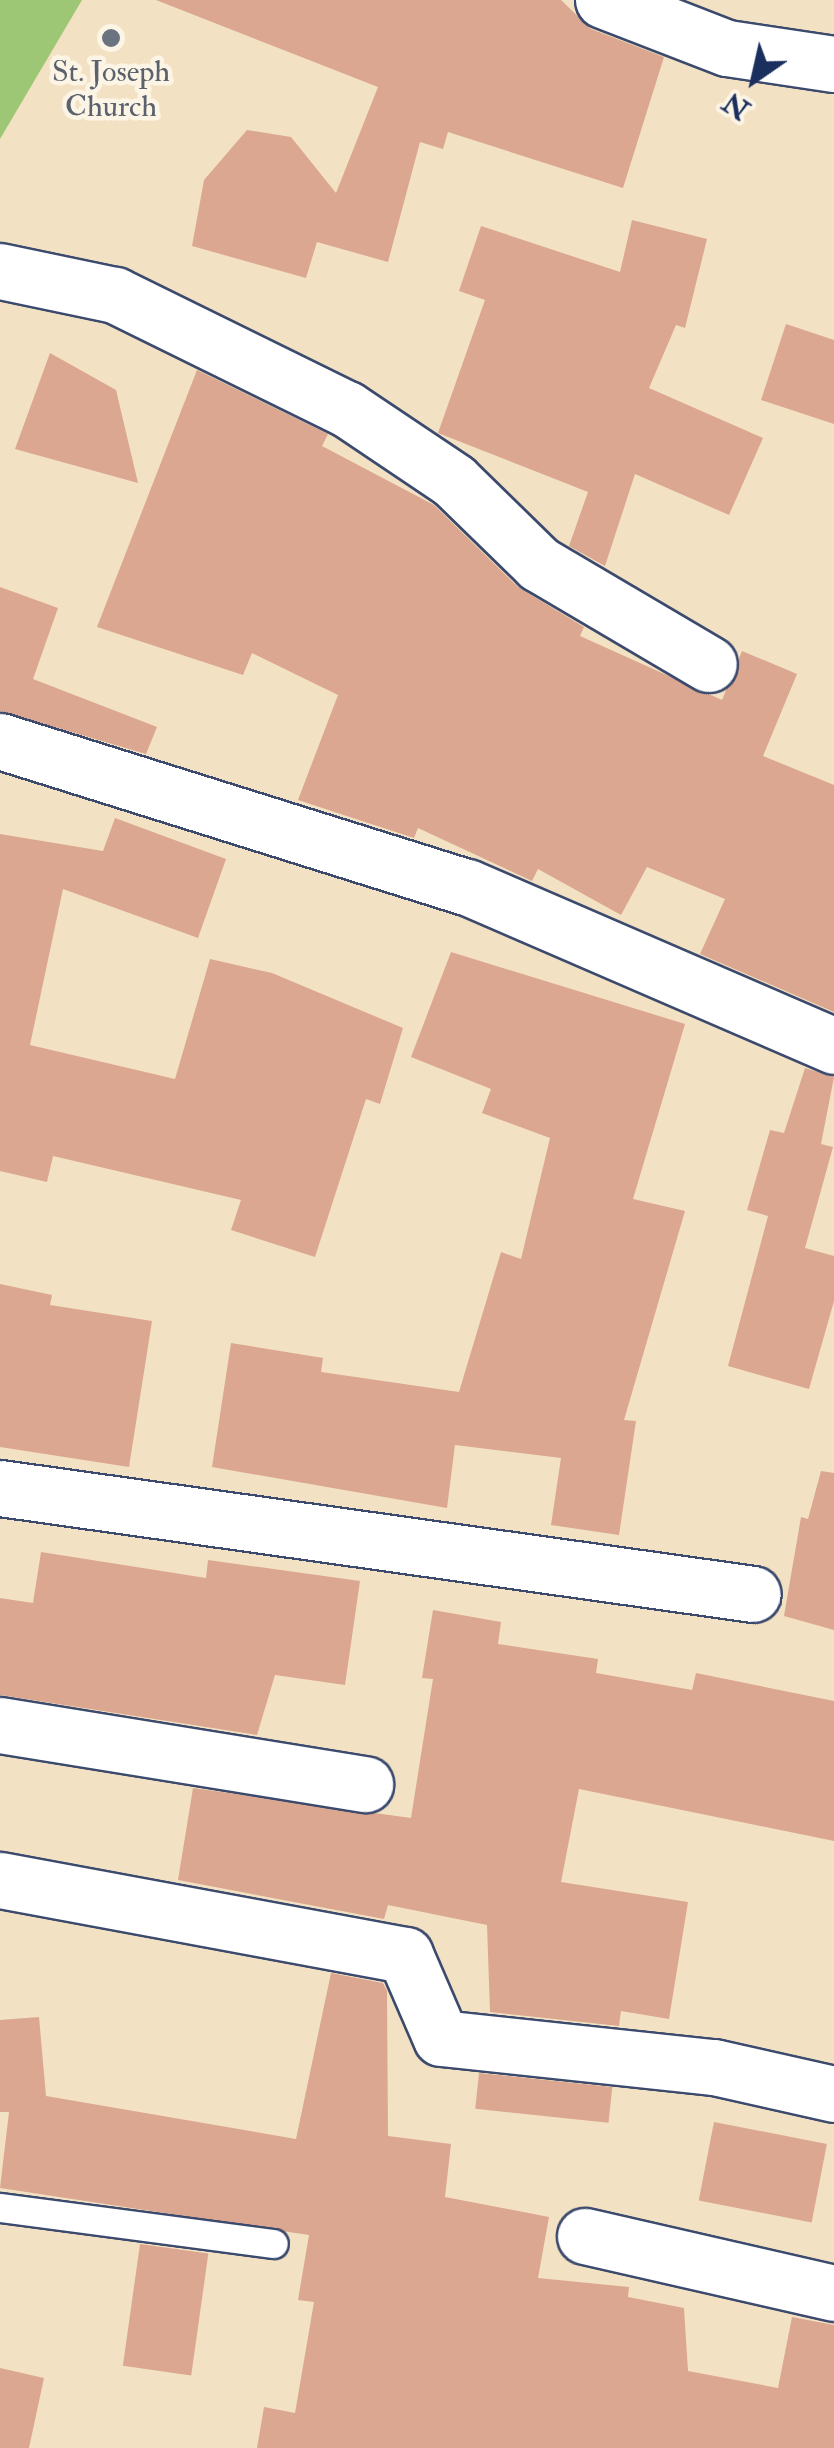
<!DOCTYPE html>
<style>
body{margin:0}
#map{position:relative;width:834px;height:2448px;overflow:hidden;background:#f3e1c3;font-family:"IM FELL Double Pica",serif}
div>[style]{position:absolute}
.green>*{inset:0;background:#9dc774}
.building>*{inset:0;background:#dba791;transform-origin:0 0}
.roads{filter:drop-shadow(2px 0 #3b4a6d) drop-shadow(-2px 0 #3b4a6d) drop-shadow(0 2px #3b4a6d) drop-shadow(0 -2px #3b4a6d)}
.lane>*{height:28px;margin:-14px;padding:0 14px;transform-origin:14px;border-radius:14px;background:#fff}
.street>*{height:55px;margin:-27.5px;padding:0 27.5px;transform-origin:27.5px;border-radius:27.5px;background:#fff}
.dots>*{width:28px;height:28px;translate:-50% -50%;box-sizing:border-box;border:5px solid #fcf5e5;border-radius:50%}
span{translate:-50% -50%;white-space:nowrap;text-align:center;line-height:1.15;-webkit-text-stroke:9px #fcf5e5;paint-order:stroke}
.worship-label{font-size:30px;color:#5b616d}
.north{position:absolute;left:704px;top:30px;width:100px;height:100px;-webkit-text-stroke:8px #fcf5e5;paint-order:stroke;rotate:214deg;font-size:28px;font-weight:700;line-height:40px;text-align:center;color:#1b2f5e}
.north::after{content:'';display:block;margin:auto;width:35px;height:45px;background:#1b2f5e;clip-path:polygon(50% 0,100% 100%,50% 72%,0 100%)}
</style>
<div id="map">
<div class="green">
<div style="clip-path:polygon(0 0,82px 0,0 139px)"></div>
</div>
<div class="building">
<div style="clip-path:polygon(156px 0,561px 0,591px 29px,664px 57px,623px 188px,448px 132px,443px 149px,420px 142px,388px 262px,317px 242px,306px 278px,192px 246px,204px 180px,247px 130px,291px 137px,336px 193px,378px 87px)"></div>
<div style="clip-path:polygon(632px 220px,707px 239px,685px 328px,676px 325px,649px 388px,763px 438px,729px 515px,635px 474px,605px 566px,569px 546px,588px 492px,438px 433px,485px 300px,459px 291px,481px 226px,620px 272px)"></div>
<div style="clip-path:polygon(786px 324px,834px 340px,834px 424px,761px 400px)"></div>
<div style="clip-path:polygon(50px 353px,116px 390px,138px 483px,15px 449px)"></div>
<div style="clip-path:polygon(197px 370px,328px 434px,322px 446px,434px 505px,518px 587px,584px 627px,580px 636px,722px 700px,742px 651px,797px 674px,763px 756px,834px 785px,834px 1012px,700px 954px,725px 899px,647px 867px,621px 915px,538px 869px,532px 881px,418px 828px,414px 838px,298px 800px,338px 695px,252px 653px,243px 675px,97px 627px)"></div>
<div style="clip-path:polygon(0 587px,58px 608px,33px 679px,157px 727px,146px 754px,0 711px)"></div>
<div style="clip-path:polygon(115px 818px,226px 859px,198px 938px,63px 889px,30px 1045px,175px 1079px,210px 959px,272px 973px,403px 1028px,380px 1104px,366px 1099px,315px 1257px,231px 1230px,241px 1200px,53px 1156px,47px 1182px,0 1171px,0 834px,103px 851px)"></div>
<div style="clip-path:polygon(451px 952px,685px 1024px,633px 1199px,685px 1211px,624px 1420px,636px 1421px,619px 1535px,551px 1525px,561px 1458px,455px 1445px,447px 1508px,212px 1467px,231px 1343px,323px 1358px,321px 1372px,459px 1392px,501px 1252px,521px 1259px,550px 1138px,482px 1113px,491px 1089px,411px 1057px)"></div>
<div style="clip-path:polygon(805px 1068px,834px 1077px,821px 1144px,833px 1147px,805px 1248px,834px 1256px,834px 1301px,809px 1389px,728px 1366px,768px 1216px,747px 1210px,770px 1130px,784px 1133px)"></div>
<div style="clip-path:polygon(0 1284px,52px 1295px,50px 1305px,152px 1321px,129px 1467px,0 1447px)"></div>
<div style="clip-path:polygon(821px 1471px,834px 1473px,834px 1630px,784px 1616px,801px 1517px,808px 1519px)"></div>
<div style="clip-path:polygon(41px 1552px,206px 1578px,208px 1560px,360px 1581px,345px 1685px,275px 1675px,257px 1735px,0 1695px,0 1598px,33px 1603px)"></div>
<div style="clip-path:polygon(433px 1610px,501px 1622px,498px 1644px,598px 1659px,596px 1673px,692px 1690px,696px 1673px,834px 1701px,834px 1841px,579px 1789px,561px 1882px,688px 1902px,669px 2019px,621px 2011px,619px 2026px,490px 2012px,487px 1925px,388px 1905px,384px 1919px,178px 1880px,193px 1788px,411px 1818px,433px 1679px,422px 1678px)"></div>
<div style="clip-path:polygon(331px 1973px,383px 1983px,387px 1991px,388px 2136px,451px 2144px,445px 2197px,549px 2217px,538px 2278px,629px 2287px,628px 2297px,684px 2308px,688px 2371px,778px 2388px,792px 2317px,834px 2325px,834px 2448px,257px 2448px,264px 2407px,295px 2413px,314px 2302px,298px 2300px,309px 2235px,0 2188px,9px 2112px,0 2112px,0 2020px,39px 2017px,46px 2096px,296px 2139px)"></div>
<div style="left:479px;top:2073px;width:134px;height:36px;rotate:6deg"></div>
<div style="left:714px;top:2122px;width:115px;height:80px;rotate:11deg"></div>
<div style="left:140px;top:2244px;width:69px;height:123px;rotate:8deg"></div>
<div style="clip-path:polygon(0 2368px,44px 2378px,29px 2448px,0 2448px)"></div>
</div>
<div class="roads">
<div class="lane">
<div style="left:0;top:2208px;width:276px;rotate:7.5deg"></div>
</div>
<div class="street">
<div style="left:603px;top:0;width:133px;rotate:21.2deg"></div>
<div style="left:727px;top:48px;width:108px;rotate:8.5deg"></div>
<div style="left:0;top:271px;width:117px;rotate:11.8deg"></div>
<div style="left:115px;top:295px;width:258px;rotate:26.2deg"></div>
<div style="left:347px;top:409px;width:129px;rotate:33.9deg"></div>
<div style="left:454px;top:481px;width:119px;rotate:44.3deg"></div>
<div style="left:539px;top:564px;width:197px;rotate:30.5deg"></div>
<div style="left:0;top:741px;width:489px;rotate:17.4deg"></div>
<div style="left:467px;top:887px;width:400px;rotate:23.4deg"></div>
<div style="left:0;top:1488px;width:760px;rotate:8.01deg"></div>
<div style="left:0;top:1725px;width:370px;rotate:9.2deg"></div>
<div style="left:0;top:1880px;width:412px;rotate:10.5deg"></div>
<div style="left:405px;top:1955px;width:90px;rotate:66.6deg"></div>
<div style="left:441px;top:2038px;width:275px;rotate:6.1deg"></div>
<div style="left:714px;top:2067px;width:123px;rotate:12.7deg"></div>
<div style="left:585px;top:2236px;width:255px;rotate:12.9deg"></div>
</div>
</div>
<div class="dots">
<div style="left:111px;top:38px;background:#6b7280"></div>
</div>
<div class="worship-label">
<span style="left:111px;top:89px">St. Joseph<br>Church</span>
</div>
<div class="north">N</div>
</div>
